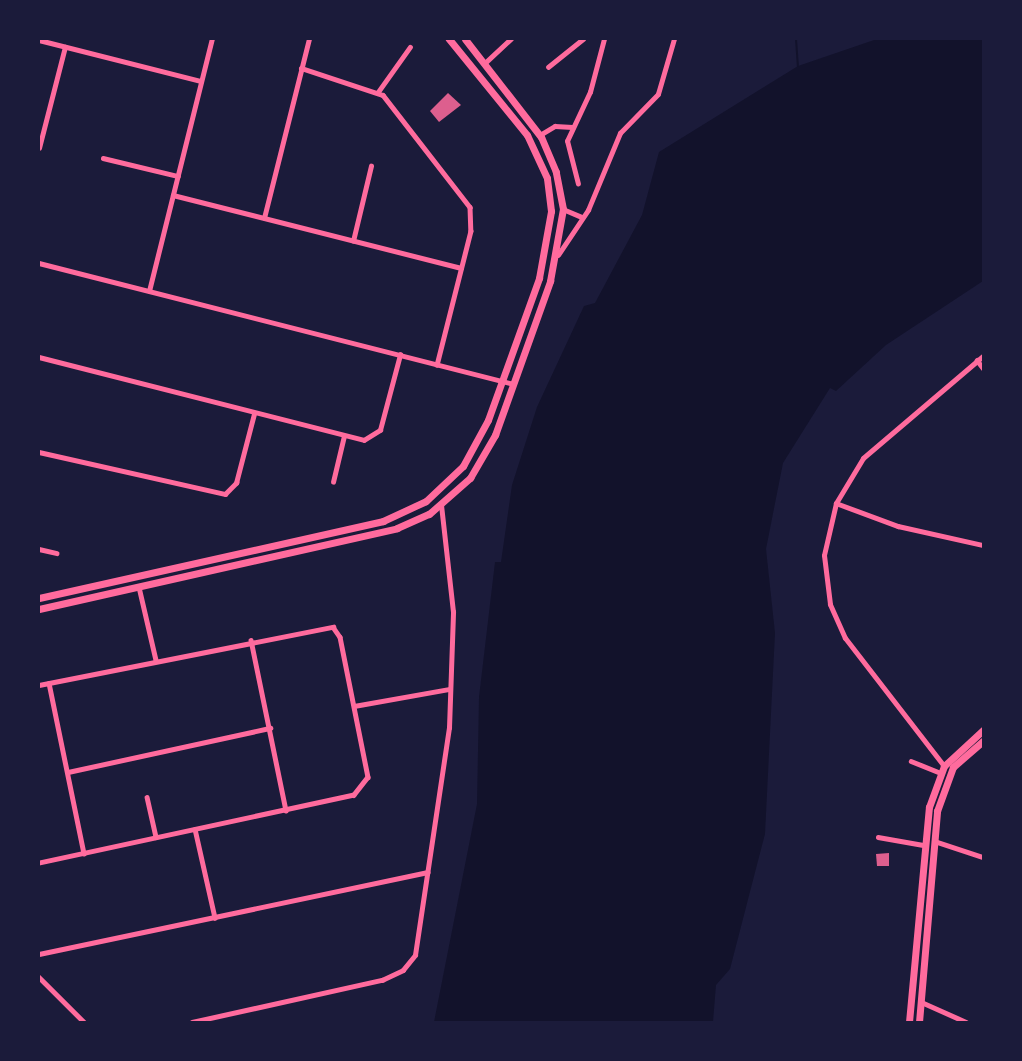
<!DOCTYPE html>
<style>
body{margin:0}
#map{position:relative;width:1022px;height:1061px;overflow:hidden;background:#1b1b3a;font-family:"Roboto Condensed",sans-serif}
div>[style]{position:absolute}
.water>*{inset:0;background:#12122b}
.stream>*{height:2px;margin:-1px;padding:0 1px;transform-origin:1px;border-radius:1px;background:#12122b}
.building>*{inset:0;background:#dd5f8e}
.minor>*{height:4.5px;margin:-2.25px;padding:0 2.25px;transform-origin:2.25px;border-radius:2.25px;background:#ff6b9d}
.tertiary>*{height:5px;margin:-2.5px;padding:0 2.5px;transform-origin:2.5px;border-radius:2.5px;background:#ff6b9d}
.primary>*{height:7px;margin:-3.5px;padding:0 3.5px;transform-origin:3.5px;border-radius:3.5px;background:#ff6b9d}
span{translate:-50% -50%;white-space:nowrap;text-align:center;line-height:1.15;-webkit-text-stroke:5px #1b1b3a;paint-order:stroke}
.frame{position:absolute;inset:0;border:40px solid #1b1b3a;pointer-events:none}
</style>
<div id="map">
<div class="water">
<div style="clip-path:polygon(877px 39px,983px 39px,983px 281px,886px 345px,836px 391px,830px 388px,783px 463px,766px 549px,775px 633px,765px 834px,730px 969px,716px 985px,713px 1022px,434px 1022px,477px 804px,479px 697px,495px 562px,501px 562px,512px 485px,537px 407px,584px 306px,595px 303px,642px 215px,659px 152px,798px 66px)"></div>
</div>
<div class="stream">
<div style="left:796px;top:39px;width:27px;rotate:86deg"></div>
</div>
<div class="building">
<div style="clip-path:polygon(448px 93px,461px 105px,439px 122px,430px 111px)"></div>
<div style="clip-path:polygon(889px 853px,889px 866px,877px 866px,876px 854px)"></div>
</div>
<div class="minor">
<div style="left:39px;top:40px;width:167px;rotate:14.2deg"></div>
<div style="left:486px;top:62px;width:34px;rotate:-43deg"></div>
<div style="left:548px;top:67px;width:45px;rotate:-38.7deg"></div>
<div style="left:301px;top:68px;width:86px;rotate:18.2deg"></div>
<div style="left:383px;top:95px;width:142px;rotate:52.2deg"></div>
<div style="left:470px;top:207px;width:24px;rotate:88deg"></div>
<div style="left:471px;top:231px;width:138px;rotate:104.2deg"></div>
<div style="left:378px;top:92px;width:55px;rotate:-54.6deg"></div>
<div style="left:540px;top:135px;width:17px;rotate:-31deg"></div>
<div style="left:555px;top:126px;width:17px;rotate:3deg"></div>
<div style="left:39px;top:148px;width:104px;rotate:-75.6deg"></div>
<div style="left:103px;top:158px;width:77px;rotate:13.5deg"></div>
<div style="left:578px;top:184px;width:44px;rotate:-104.3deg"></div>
<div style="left:567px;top:141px;width:54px;rotate:-64.9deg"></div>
<div style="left:590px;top:92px;width:55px;rotate:-75.2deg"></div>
<div style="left:173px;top:195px;width:297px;rotate:14.2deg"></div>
<div style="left:563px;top:209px;width:21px;rotate:23deg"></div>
<div style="left:264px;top:218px;width:185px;rotate:-75.9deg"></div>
<div style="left:353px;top:241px;width:77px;rotate:-76.5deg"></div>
<div style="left:558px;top:255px;width:54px;rotate:-56.3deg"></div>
<div style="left:588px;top:210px;width:83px;rotate:-67.4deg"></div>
<div style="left:620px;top:133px;width:54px;rotate:-45.7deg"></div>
<div style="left:658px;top:94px;width:57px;rotate:-73.8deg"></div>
<div style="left:39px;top:263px;width:489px;rotate:14.3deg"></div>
<div style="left:149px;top:291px;width:260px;rotate:-76deg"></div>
<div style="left:39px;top:357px;width:335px;rotate:14.3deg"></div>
<div style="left:364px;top:440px;width:19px;rotate:-32deg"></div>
<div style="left:380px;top:430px;width:78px;rotate:-75.1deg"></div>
<div style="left:977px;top:360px;width:10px;rotate:53deg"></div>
<div style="left:39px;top:452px;width:191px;rotate:12.7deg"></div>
<div style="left:225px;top:494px;width:16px;rotate:-45deg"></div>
<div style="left:236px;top:483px;width:71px;rotate:-75.4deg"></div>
<div style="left:333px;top:482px;width:47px;rotate:-76.6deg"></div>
<div style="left:836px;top:503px;width:66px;rotate:20.4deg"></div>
<div style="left:898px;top:526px;width:87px;rotate:12.6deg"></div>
<div style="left:39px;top:549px;width:18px;rotate:13deg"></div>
<div style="left:139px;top:587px;width:75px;rotate:76.9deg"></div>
<div style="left:251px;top:640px;width:174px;rotate:78.4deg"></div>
<div style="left:49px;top:683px;width:174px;rotate:78.4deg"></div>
<div style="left:39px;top:685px;width:300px;rotate:-11.2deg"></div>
<div style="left:333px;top:627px;width:12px;rotate:55deg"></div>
<div style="left:340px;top:637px;width:143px;rotate:78.7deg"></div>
<div style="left:368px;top:777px;width:23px;rotate:128deg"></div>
<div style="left:354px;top:795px;width:322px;rotate:167.8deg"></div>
<div style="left:354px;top:706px;width:97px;rotate:-10.1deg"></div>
<div style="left:911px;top:761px;width:31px;rotate:22deg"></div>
<div style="left:68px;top:772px;width:207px;rotate:-12.3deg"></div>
<div style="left:147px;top:797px;width:41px;rotate:77.3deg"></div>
<div style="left:195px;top:829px;width:91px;rotate:77.3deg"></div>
<div style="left:878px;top:837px;width:47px;rotate:9.9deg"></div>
<div style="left:934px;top:841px;width:52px;rotate:18.1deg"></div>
<div style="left:39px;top:954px;width:397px;rotate:-11.9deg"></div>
<div style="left:39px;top:977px;width:64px;rotate:45deg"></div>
<div style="left:192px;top:1022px;width:195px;rotate:-12.5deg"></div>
<div style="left:382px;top:980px;width:23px;rotate:-25deg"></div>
<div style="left:403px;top:970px;width:19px;rotate:-51deg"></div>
<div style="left:415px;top:955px;width:230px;rotate:-81.5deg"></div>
<div style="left:449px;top:728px;width:116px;rotate:-88deg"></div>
<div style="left:453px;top:612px;width:108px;rotate:-96.4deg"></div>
</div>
<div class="tertiary">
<div style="left:944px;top:766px;width:162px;rotate:-127.7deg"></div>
<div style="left:845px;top:638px;width:37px;rotate:-114deg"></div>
<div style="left:830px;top:604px;width:49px;rotate:-97deg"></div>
<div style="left:824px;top:555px;width:53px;rotate:-77deg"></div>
<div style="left:836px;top:503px;width:52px;rotate:-59deg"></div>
<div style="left:863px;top:458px;width:157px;rotate:-40.4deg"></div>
<div style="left:921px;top:1002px;width:49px;rotate:24deg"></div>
</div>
<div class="primary">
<div style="left:39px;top:598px;width:353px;rotate:-12.6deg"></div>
<div style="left:383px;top:521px;width:47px;rotate:-24.9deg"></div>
<div style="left:426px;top:501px;width:51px;rotate:-43.4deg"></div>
<div style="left:463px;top:466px;width:52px;rotate:-61.5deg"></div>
<div style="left:488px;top:420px;width:151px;rotate:-70.2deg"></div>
<div style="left:539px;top:278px;width:68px;rotate:-79.8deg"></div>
<div style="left:551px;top:211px;width:33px;rotate:-97deg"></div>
<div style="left:547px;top:178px;width:47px;rotate:-114.9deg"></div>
<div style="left:527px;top:135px;width:124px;rotate:-129.1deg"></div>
<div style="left:39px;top:609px;width:367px;rotate:-12.7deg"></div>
<div style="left:397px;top:528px;width:35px;rotate:-24deg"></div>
<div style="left:429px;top:514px;width:55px;rotate:-41.3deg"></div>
<div style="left:470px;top:478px;width:50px;rotate:-59.8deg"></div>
<div style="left:495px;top:435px;width:164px;rotate:-70.3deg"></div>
<div style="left:550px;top:281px;width:73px;rotate:-79.8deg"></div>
<div style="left:563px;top:209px;width:38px;rotate:-101deg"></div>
<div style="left:556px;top:172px;width:38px;rotate:-113deg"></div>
<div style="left:541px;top:137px;width:124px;rotate:-127.8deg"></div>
<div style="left:909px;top:1022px;width:216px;rotate:-84.7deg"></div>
<div style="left:929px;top:807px;width:44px;rotate:-69.9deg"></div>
<div style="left:944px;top:766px;width:53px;rotate:-42.7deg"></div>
<div style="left:919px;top:1022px;width:212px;rotate:-85.1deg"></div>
<div style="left:937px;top:811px;width:47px;rotate:-70deg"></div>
<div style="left:953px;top:767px;width:40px;rotate:-41deg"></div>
</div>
<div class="frame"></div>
</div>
